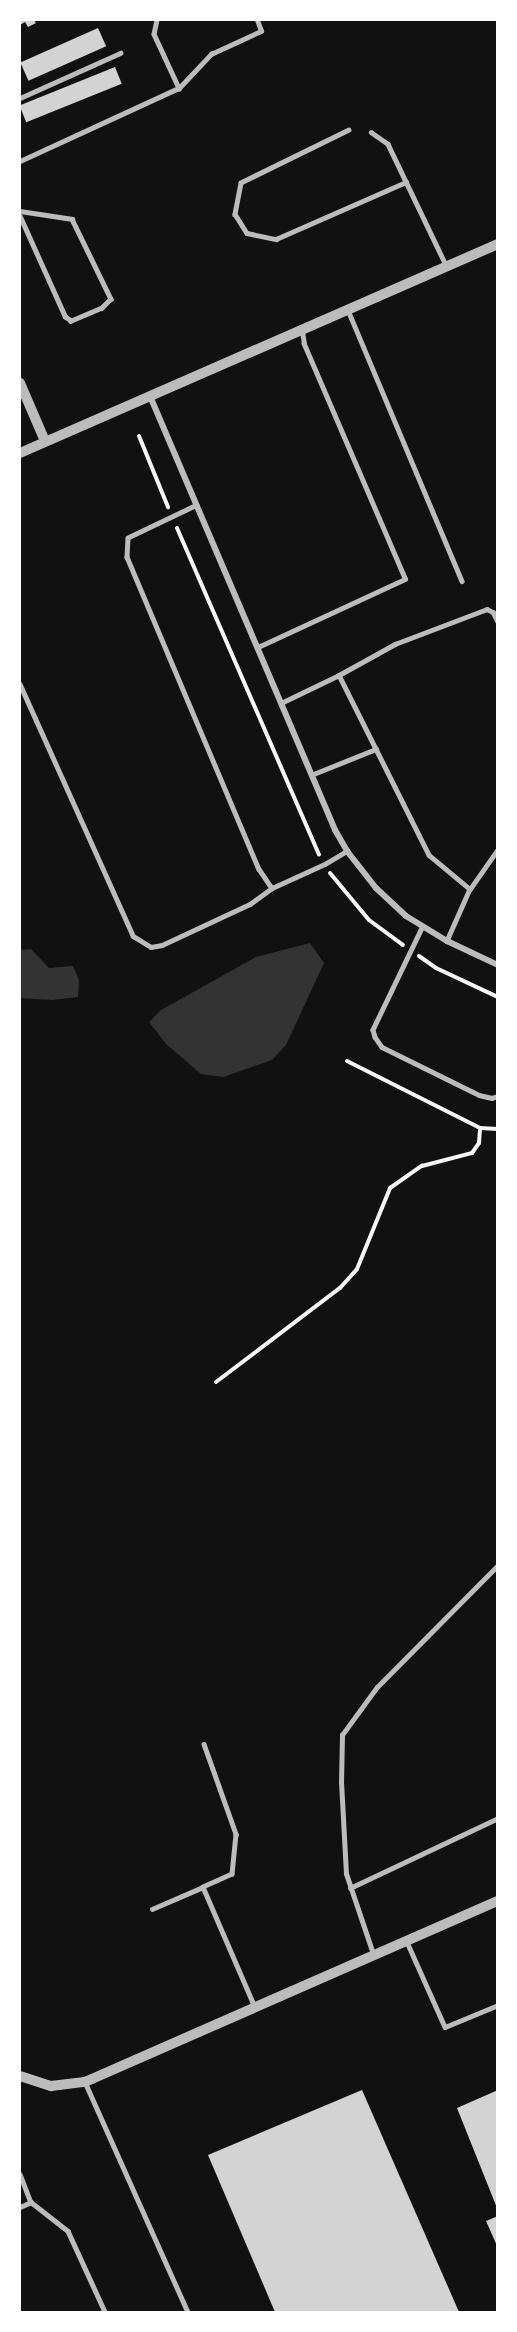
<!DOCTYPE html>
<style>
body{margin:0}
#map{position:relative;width:517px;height:2332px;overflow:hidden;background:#111;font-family:"Space Grotesk",sans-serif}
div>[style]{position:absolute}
.water>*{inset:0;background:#333}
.building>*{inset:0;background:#d3d3d3;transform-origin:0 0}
.path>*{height:4px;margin:-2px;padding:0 2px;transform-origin:2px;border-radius:2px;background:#f5f5f5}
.service>*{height:4.5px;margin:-2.25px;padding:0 2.25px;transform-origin:2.25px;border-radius:2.25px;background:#bcbcbc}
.minor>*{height:6px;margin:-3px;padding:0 3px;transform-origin:3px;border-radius:3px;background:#bcbcbc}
.tertiary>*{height:10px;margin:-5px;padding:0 5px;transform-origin:5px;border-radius:5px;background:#bcbcbc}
span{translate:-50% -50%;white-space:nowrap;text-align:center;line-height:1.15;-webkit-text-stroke:4.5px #fff;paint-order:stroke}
.frame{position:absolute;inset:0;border:21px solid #fff;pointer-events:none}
</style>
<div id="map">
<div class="water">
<div style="clip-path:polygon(310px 943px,324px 963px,286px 1045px,272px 1060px,223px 1077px,201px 1074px,166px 1044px,149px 1022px,161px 1010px,256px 957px)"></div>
<div style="clip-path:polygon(31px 949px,49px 968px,73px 966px,79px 980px,78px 997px,52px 1000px,20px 998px,20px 950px)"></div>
</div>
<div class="building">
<div style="clip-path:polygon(20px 20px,34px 20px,36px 23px,28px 27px,25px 22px,20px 25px)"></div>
<div style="left:98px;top:28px;width:20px;height:85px;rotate:66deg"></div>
<div style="left:115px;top:67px;width:18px;height:103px;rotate:68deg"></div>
<div style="clip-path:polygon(362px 2090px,459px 2312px,275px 2312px,208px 2155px)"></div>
<div style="clip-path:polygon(498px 2090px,498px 2208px,497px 2208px,457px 2108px)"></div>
<div style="clip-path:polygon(498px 2216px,498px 2248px,486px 2221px)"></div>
</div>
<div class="path">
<div style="left:139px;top:436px;width:77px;rotate:67.8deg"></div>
<div style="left:177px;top:528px;width:356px;rotate:66.5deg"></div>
<div style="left:330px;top:873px;width:61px;rotate:50.3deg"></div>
<div style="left:369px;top:920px;width:42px;rotate:36.3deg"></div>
<div style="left:419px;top:956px;width:21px;rotate:35deg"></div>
<div style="left:436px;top:968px;width:68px;rotate:25.1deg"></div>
<div style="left:347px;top:1061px;width:149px;rotate:26.7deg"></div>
<div style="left:480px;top:1128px;width:18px;rotate:3deg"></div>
<div style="left:216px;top:1382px;width:156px;rotate:-37.2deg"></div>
<div style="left:340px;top:1288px;width:25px;rotate:-48deg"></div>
<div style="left:357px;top:1269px;width:87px;rotate:-67.8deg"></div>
<div style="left:390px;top:1188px;width:39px;rotate:-35deg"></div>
<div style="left:422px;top:1166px;width:52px;rotate:-14.6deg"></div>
<div style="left:472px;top:1153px;width:12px;rotate:-55deg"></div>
<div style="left:479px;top:1143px;width:15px;rotate:-86deg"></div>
</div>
<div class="service">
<div style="left:157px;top:20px;width:14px;rotate:102deg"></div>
<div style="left:154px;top:34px;width:60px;rotate:65.2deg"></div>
<div style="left:20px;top:98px;width:110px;rotate:-24.2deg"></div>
<div style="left:349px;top:130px;width:120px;rotate:153.9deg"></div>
<div style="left:241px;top:183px;width:32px;rotate:101deg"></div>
<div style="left:235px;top:214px;width:22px;rotate:58deg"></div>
<div style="left:247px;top:233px;width:30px;rotate:12deg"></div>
<div style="left:276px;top:239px;width:142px;rotate:-23.7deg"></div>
<div style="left:371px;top:132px;width:21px;rotate:35deg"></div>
<div style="left:388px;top:144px;width:136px;rotate:64.4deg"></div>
<div style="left:20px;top:161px;width:175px;rotate:-24.7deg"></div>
<div style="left:179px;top:88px;width:47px;rotate:-46.7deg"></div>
<div style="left:211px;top:54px;width:55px;rotate:-24.7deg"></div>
<div style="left:261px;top:31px;width:12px;rotate:-110deg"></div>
<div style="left:20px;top:211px;width:53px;rotate:8.7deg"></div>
<div style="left:72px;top:219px;width:89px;rotate:64deg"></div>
<div style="left:111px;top:299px;width:13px;rotate:135deg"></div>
<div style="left:102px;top:308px;width:34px;rotate:157deg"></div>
<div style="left:71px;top:321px;width:7px;rotate:-146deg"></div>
<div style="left:65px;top:317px;width:110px;rotate:-114.2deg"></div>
<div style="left:348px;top:310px;width:294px;rotate:67.2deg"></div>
<div style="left:197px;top:505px;width:76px;rotate:154.4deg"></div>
<div style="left:128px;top:538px;width:19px;rotate:93deg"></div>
<div style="left:127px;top:557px;width:339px;rotate:67.1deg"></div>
<div style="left:259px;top:869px;width:23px;rotate:56deg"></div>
<div style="left:272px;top:888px;width:58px;rotate:-24.4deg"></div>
<div style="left:325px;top:864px;width:26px;rotate:-31deg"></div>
<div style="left:258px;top:647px;width:162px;rotate:-24.8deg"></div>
<div style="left:405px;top:579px;width:256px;rotate:-113.3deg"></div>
<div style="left:304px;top:344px;width:12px;rotate:-99deg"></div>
<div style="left:339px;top:675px;width:64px;rotate:-29deg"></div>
<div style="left:395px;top:644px;width:98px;rotate:-20.8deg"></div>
<div style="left:487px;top:609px;width:7px;rotate:27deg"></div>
<div style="left:493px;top:612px;width:11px;rotate:63deg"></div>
<div style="left:20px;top:684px;width:276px;rotate:65.8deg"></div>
<div style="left:133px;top:936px;width:21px;rotate:31deg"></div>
<div style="left:151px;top:947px;width:11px;rotate:-10deg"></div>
<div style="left:162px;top:945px;width:97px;rotate:-25deg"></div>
<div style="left:250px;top:904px;width:27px;rotate:-36deg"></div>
<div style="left:281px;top:703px;width:64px;rotate:-25.8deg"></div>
<div style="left:339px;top:675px;width:201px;rotate:63.4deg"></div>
<div style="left:429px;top:855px;width:53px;rotate:39.7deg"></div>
<div style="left:470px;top:889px;width:57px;rotate:113.9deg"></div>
<div style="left:311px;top:775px;width:70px;rotate:-21.8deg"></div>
<div style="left:470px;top:889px;width:49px;rotate:-55deg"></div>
<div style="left:422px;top:928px;width:113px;rotate:115.7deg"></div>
<div style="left:373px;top:1030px;width:7px;rotate:74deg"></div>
<div style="left:375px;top:1037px;width:12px;rotate:55deg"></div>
<div style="left:382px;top:1047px;width:108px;rotate:26.3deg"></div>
<div style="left:479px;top:1095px;width:13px;rotate:13deg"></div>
<div style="left:492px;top:1098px;width:6px;rotate:-18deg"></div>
<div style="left:204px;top:1744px;width:96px;rotate:70.4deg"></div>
<div style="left:236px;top:1834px;width:40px;rotate:95.7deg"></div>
<div style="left:232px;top:1874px;width:32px;rotate:156deg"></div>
<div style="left:203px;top:1887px;width:131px;rotate:66.6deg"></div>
<div style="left:350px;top:1888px;width:164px;rotate:-25.3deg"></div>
<div style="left:152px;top:1909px;width:56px;rotate:-23.3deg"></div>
<div style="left:407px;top:1942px;width:93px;rotate:65.9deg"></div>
<div style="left:445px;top:2027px;width:57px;rotate:-22.5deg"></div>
<div style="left:373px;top:1954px;width:84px;rotate:-108.6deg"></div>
<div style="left:346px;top:1874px;width:91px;rotate:-93.1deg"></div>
<div style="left:341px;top:1783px;width:48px;rotate:-88.8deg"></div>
<div style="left:342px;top:1735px;width:59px;rotate:-53.9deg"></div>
<div style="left:377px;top:1687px;width:172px;rotate:-45.2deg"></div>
<div style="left:85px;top:2082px;width:252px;rotate:65.9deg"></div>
<div style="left:20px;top:2174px;width:30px;rotate:69deg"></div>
<div style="left:31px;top:2202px;width:47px;rotate:38.1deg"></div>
<div style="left:68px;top:2231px;width:89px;rotate:65.4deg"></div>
<div style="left:20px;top:2207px;width:12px;rotate:-24deg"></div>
</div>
<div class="minor">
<div style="left:150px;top:396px;width:472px;rotate:66.9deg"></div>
<div style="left:335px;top:830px;width:24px;rotate:60deg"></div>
<div style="left:347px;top:851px;width:47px;rotate:51.9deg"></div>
<div style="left:376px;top:888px;width:41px;rotate:43deg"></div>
<div style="left:406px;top:916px;width:48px;rotate:31.4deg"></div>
<div style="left:447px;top:941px;width:56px;rotate:25.2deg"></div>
</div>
<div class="tertiary">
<div style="left:20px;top:383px;width:63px;rotate:66.7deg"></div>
<div style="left:20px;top:453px;width:522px;rotate:-23.62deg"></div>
<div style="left:20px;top:2076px;width:33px;rotate:18deg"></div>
<div style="left:51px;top:2086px;width:34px;rotate:-7deg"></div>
<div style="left:85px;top:2082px;width:451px;rotate:-23.7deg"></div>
</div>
<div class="frame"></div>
</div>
